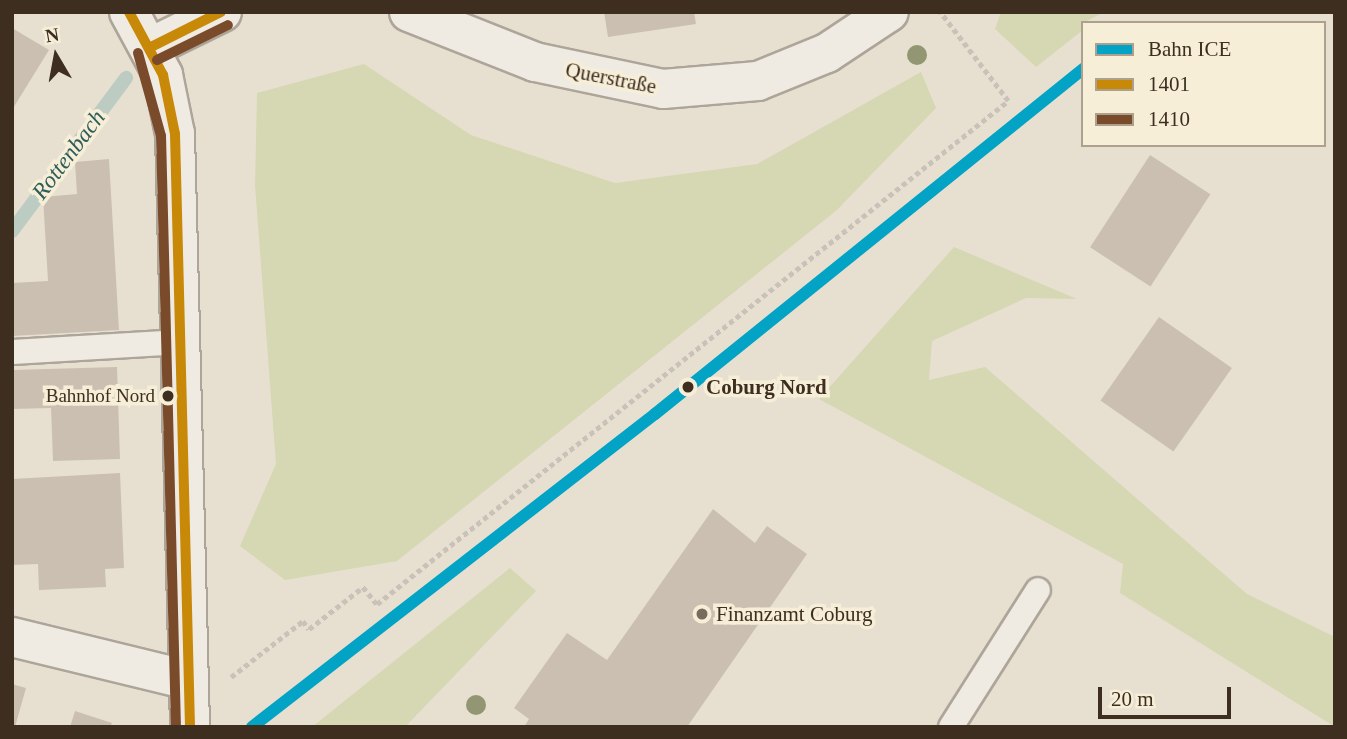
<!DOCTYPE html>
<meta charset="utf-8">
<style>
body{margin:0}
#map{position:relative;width:1347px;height:739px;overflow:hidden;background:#e7e0d1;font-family:"Times New Roman",serif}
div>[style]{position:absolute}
.green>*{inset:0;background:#d6d7b3}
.stream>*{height:14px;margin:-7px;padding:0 7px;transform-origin:7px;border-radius:7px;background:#bcccc2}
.building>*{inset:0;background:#cbbfb2;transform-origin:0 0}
.path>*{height:4.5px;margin-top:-2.25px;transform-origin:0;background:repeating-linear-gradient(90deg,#c8c2b9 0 5px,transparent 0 8.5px)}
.roads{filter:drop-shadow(2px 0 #ada599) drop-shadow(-2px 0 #ada599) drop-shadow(0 2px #ada599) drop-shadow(0 -2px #ada599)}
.service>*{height:24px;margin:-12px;padding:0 12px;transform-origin:12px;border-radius:12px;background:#efebe3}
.minor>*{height:38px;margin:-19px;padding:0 19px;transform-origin:19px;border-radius:19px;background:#efebe3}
.tertiary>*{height:38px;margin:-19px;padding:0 19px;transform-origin:19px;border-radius:19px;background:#efebe3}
.bus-1>*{height:10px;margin:-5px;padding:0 5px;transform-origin:5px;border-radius:5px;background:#c88808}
.bus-2>*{height:10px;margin:-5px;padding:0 5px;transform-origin:5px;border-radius:5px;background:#7a4b2a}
.rail-1>*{height:12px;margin:-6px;padding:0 6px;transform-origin:6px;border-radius:6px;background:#03a3c5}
.trees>*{width:20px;height:20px;margin:-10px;border-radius:50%;background:#929673}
.dots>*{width:19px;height:19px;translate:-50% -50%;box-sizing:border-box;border:4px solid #f7eed8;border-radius:50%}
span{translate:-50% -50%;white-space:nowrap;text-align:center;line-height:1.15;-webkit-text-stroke:7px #f7eed8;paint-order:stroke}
.bus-label{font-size:19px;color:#3d2e20}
.right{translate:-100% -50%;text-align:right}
.street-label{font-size:21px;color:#3d2e20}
.stop-label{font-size:21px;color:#3d2e20;font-weight:700}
.left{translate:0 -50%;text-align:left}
.poi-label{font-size:21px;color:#3d2e20}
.water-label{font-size:23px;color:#2f5d5a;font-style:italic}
.frame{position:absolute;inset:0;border:14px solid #3d2e20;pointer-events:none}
.legend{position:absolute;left:1081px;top:21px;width:245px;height:126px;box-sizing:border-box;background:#f7eed8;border:2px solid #ada18e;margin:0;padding:9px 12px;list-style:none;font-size:21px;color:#3d2e20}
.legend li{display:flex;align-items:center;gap:14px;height:35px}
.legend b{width:35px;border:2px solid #ada18e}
.north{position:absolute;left:21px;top:21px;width:70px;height:70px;-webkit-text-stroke:5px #f7eed8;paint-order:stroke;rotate:350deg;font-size:19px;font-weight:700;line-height:28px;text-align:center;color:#3d2e20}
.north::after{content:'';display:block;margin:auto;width:24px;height:32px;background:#3d2e20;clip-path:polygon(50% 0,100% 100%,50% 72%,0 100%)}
.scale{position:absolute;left:1098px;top:687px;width:133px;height:32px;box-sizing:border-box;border:4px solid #3d2e20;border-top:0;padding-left:9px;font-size:21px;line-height:24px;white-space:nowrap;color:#3d2e20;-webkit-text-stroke:5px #f7eed8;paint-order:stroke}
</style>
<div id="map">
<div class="green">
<div style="clip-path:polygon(1001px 12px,1104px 12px,1083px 23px,1083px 30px,1036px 67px,995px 29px)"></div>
<div style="clip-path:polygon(364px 64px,471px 135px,615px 183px,757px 164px,921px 72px,936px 108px,837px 210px,397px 561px,285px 580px,240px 546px,276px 464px,255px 185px,257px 93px)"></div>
<div style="clip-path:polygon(954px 247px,1077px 299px,1026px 298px,932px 341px,929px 380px,985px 367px,1247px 594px,1335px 637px,1335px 727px,1120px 593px,1123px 564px,819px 399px)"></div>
<div style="clip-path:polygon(510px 568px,536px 591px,405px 727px,312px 727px)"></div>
</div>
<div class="stream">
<div style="left:12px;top:231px;width:191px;rotate:-53.3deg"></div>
</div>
<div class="building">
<div style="clip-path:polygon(604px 12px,694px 12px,696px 24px,608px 37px)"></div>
<div style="clip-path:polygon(12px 28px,49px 50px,12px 110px)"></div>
<div style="left:1150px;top:155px;width:72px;height:110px;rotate:33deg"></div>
<div style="clip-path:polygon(109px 159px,119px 330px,12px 336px,12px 283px,48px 281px,43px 197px,77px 194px,75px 162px)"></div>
<div style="left:1159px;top:317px;width:89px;height:102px;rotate:35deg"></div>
<div style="clip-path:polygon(117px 367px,120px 459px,53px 461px,51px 408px,12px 409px,12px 370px)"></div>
<div style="clip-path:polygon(120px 473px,124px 568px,105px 569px,106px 587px,39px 590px,38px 564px,12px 565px,12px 479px)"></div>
<div style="clip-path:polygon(713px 509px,755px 543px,767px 526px,807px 554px,687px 727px,524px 727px,529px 719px,514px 708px,567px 633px,607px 660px)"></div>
<div style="clip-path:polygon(12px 684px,26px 688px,15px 727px,12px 727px)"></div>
<div style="clip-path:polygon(75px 711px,112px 723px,110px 727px,70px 727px)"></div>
</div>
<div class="path">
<div style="left:231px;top:677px;width:91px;rotate:-37.9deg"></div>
<div style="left:303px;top:621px;width:10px;rotate:53deg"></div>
<div style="left:309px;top:629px;width:68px;rotate:-37.9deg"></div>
<div style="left:363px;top:587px;width:22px;rotate:51deg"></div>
<div style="left:377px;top:604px;width:807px;rotate:-38.56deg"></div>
<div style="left:1008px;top:101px;width:112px;rotate:-127.4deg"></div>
</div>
<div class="roads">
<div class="service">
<div style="left:12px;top:352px;width:170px;rotate:-3.4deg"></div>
<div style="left:951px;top:727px;width:162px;rotate:-57.6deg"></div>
</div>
<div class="minor">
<div style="left:409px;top:12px;width:136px;rotate:21.6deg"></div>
<div style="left:535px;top:62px;width:131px;rotate:11.9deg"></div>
<div style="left:663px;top:89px;width:95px;rotate:-4.8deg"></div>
<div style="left:758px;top:81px;width:74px;rotate:-22.1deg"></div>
<div style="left:827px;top:53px;width:74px;rotate:-33.5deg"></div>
<div style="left:151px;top:47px;width:79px;rotate:-26.2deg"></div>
<div style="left:12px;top:637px;width:181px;rotate:13.7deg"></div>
</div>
<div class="tertiary">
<div style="left:129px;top:12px;width:72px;rotate:61.6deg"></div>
<div style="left:163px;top:75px;width:60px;rotate:78.5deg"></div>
<div style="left:175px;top:134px;width:593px;rotate:88.55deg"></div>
</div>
</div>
<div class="bus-1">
<div style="left:129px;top:12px;width:72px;rotate:61.6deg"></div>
<div style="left:163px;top:75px;width:60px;rotate:78.5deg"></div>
<div style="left:175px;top:134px;width:593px;rotate:88.55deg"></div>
<div style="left:151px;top:47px;width:78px;rotate:-26.6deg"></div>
</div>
<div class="bus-2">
<div style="left:138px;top:53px;width:86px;rotate:74.5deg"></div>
<div style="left:161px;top:136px;width:591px;rotate:88.55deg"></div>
<div style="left:157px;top:60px;width:79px;rotate:-26.2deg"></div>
</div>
<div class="rail-1">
<div style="left:252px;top:727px;width:510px;rotate:-37.84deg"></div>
<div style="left:655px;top:414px;width:550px;rotate:-38.87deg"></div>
</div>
<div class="trees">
<div style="left:917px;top:55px"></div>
<div style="left:476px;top:705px"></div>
</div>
<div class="dots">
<div style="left:688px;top:387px;background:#3d2e20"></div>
<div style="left:168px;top:396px;background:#3d2e20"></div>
<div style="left:702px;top:614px;background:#786c5e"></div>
</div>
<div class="bus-label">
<span class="right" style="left:155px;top:396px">Bahnhof Nord</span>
</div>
<div class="street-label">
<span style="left:611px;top:78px;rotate:11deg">Querstraße</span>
</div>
<div class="stop-label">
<span class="left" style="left:706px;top:387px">Coburg Nord</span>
</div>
<div class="poi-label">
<span class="left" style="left:716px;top:614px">Finanzamt Coburg</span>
</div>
<div class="water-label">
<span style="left:69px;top:155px;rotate:-53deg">Rottenbach</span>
</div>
<div class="frame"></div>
<ul class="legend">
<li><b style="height:9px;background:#03a3c5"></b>Bahn ICE</li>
<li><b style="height:9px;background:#c88808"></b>1401</li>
<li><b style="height:9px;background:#7a4b2a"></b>1410</li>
</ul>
<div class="north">N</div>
<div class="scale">20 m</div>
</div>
